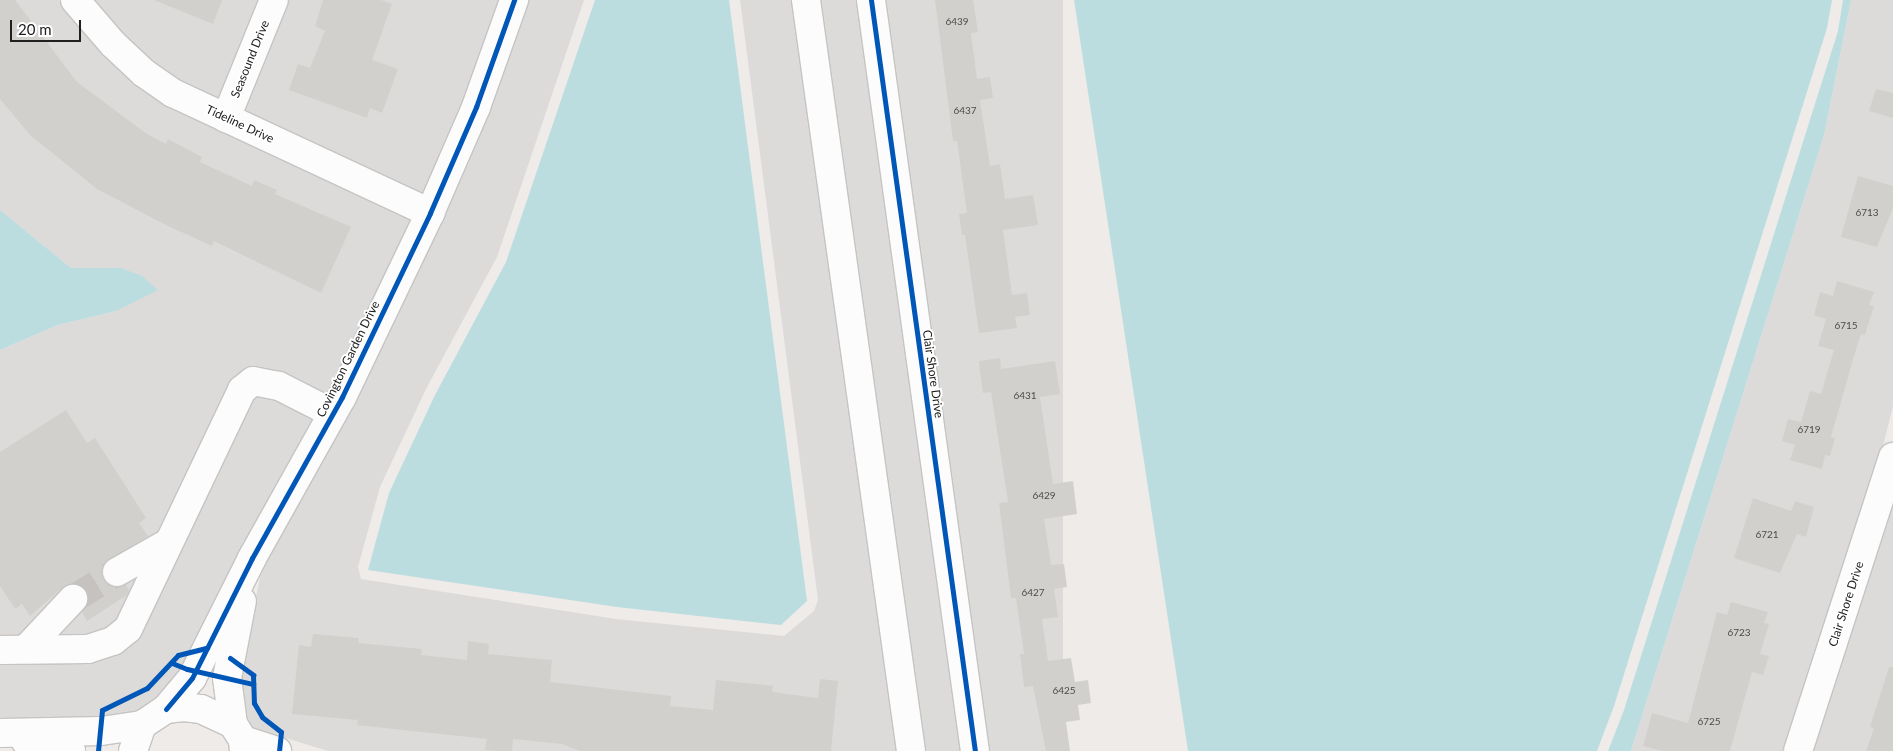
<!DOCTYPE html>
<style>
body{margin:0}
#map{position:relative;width:1893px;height:751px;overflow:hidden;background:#eeebe8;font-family:Lato,sans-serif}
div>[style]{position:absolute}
.residential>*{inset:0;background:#dddbda;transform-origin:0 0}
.water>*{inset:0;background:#bcdde0}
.building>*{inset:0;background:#d2d0cd}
.minor-tunnel>*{height:28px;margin-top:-14px;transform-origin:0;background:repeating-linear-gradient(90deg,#c5c2c0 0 28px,transparent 0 42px)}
.roads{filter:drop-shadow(1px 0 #c5c4c3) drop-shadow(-1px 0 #c5c4c3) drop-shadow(0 1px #c5c4c3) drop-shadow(0 -1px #c5c4c3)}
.minor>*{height:28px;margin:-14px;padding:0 14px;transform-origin:14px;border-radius:14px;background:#fcfcfc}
.cycleway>*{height:5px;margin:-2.5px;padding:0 2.5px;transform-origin:2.5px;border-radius:2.5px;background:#0057b8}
span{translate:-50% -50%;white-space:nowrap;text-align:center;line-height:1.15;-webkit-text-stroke:4px #fff;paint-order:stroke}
.number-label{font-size:10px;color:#4c4c4b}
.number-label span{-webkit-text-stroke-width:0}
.street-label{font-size:12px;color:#202020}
.scale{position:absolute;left:10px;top:20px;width:71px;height:22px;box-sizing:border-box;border:2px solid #202020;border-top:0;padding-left:6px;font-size:15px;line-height:18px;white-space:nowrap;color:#202020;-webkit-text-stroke:4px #fff;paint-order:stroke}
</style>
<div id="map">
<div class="residential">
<div style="clip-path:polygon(0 0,59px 0,105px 55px,169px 105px,412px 220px,331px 389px,245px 542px,243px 541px,240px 552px,182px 670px,159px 697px,137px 712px,100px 717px,0 719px,0 350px,58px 325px,116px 311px,121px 268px,71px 268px,0 210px)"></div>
<div style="clip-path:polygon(90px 0,260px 0,220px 100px,179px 80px,151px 62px)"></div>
<div style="clip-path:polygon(287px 0,500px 0,464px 101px,423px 196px,243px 111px)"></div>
<div style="clip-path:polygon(527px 0,584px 0,497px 257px,426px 389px,380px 487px,358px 567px,361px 579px,616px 619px,784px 636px,814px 611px,818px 600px,740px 0,859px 0,963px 751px,328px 751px,250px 727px,245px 719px,239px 679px,263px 563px,437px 231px,487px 113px)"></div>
<div style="left:884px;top:0;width:179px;height:758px"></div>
<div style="clip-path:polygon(1851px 0,1893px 0,1893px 406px,1881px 454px,1785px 751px,1631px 751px,1824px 135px)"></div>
<div style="clip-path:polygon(1893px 498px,1893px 751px,1811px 751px)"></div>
</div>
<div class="water">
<div style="clip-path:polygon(595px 0,729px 0,807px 601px,781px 625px,617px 607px,368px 570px,389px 493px,435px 395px,506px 262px)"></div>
<div style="clip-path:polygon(1074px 0,1832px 0,1827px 28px,1614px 706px,1597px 751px,1188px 751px)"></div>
<div style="clip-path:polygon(1843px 0,1851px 0,1824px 135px,1631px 751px,1608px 751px,1624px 710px,1838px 31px)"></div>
<div style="clip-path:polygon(0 210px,71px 268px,121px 268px,142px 276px,158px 290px,116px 311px,58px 325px,0 350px)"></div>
</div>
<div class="building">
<div style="clip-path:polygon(0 0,15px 0,77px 82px,147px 134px,166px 144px,168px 139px,202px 157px,200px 162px,252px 186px,254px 180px,277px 190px,275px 194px,351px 227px,321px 293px,214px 241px,212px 246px,166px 225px,97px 189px,30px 135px,0 99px)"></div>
<div style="clip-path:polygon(154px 0,222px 0,213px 24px)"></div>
<div style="clip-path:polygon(323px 0,381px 0,392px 4px,372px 60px,398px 69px,382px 113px,370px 108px,367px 118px,289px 90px,298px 64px,310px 68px,325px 31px,315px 26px)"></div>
<div style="clip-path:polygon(935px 0,973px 0,978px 32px,971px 33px,977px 79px,990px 77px,993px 98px,980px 100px,990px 166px,1000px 164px,1005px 199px,1033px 195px,1038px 225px,1003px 230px,1012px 295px,1027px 293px,1030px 315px,1015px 317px,1017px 328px,979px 333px,965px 235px,962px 235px,959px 214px,967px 213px,957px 141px,953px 141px)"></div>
<div style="clip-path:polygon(1876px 89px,1893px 93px,1893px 118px,1869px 111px)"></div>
<div style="clip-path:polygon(1858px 176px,1893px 186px,1893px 208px,1877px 247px,1841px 237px)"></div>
<div style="clip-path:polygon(1837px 281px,1874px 292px,1869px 305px,1874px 306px,1865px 335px,1861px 334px,1854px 356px,1831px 437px,1835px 438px,1830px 456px,1825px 455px,1822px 469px,1790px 460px,1795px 445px,1782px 441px,1788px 419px,1801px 422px,1810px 391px,1821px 394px,1834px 350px,1818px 346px,1826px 319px,1814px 315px,1820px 292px,1833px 296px)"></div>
<div style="clip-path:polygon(1000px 358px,1001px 369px,1055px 361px,1060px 394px,1040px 397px,1053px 484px,1073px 481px,1077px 514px,1044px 519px,1051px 565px,1064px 564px,1067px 587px,1054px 589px,1058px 617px,1042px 619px,1048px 661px,1071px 658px,1075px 682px,1088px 680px,1091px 703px,1078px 705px,1080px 720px,1066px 722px,1070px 751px,1046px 751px,1033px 686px,1024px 687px,1020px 654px,1024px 654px,1016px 598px,1011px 598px,999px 503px,1008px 502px,991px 392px,983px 393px,980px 372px,979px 361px)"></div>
<div style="clip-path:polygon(66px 410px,87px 443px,95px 438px,146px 518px,139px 523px,148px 536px,104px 564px,104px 580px,116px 588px,126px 585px,129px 590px,127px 595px,87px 621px,82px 612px,88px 603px,88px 595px,77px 584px,62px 588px,30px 616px,22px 604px,15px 609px,0 586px,0 452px)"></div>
<div style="clip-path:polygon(1753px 498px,1791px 511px,1795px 501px,1814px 507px,1806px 537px,1797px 534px,1780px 573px,1734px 558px)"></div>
<div style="clip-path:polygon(1731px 602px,1768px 612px,1764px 623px,1769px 624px,1760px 654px,1769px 656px,1763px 675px,1752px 672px,1730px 751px,1662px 751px,1643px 746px,1652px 713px,1688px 723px,1717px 612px,1727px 615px)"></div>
<div style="clip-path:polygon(313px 634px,359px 638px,358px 643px,422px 649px,421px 655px,467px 660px,468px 641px,489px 644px,488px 654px,552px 660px,550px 682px,671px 696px,670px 706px,713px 710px,716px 680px,773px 686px,772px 692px,818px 698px,820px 679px,838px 681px,831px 751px,580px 751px,562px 744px,513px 739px,512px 751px,500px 751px,485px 750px,487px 739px,357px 725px,358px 720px,292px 714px,299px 645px,311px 647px)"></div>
<div style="clip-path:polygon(1889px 667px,1893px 667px,1893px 751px,1866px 751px,1874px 728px,1870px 727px)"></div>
</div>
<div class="minor-tunnel">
<div style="left:73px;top:599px;width:52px;rotate:-31.5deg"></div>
</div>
<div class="roads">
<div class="minor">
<div style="left:75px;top:0;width:58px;rotate:49.2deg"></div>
<div style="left:113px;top:44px;width:42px;rotate:43.1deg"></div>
<div style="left:144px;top:73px;width:35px;rotate:35deg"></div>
<div style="left:173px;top:93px;width:284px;rotate:25deg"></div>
<div style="left:806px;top:0;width:758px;rotate:82.04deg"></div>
<div style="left:871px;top:0;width:758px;rotate:82.12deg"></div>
<div style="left:226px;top:118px;width:127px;rotate:-67.9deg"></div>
<div style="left:117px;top:572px;width:56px;rotate:-29.7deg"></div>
<div style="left:26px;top:649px;width:69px;rotate:-46.8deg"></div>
<div style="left:0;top:650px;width:88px;rotate:-0.7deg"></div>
<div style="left:88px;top:649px;width:26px;rotate:-18deg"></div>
<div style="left:113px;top:641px;width:19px;rotate:-39deg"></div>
<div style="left:128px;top:629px;width:265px;rotate:-64.5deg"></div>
<div style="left:242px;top:390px;width:14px;rotate:-39deg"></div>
<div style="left:253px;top:381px;width:26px;rotate:11deg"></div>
<div style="left:279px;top:386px;width:59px;rotate:27deg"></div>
<div style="left:166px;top:709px;width:40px;rotate:-50deg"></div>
<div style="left:192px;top:678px;width:134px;rotate:-63.4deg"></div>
<div style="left:252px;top:558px;width:184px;rotate:-60.8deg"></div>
<div style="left:342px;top:397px;width:204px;rotate:-64.4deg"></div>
<div style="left:430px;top:213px;width:116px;rotate:-66.5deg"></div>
<div style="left:476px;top:107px;width:114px;rotate:-70.4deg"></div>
<div style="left:233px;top:724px;width:46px;rotate:-97.4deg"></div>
<div style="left:227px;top:678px;width:78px;rotate:-79deg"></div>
<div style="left:0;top:733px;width:101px;rotate:-1.1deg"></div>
<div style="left:101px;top:731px;width:41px;rotate:-8.3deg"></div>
<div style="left:243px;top:740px;width:36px;rotate:18deg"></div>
<div style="left:26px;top:742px;width:46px;rotate:11.3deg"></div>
<div style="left:133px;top:751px;width:28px;rotate:-71deg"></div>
<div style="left:142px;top:725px;width:29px;rotate:-34deg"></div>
<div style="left:166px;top:709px;width:18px;rotate:-6deg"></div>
<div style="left:184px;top:707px;width:17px;rotate:7deg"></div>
<div style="left:201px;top:709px;width:35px;rotate:25deg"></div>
<div style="left:233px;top:724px;width:19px;rotate:58deg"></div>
<div style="left:243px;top:740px;width:11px;rotate:85deg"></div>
<div style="left:1798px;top:751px;width:309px;rotate:-72.1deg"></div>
</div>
</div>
<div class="cycleway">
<div style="left:871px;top:0;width:758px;rotate:82.12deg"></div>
<div style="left:230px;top:658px;width:29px;rotate:36deg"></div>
<div style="left:253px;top:675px;width:28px;rotate:88deg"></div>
<div style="left:254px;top:703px;width:16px;rotate:60deg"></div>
<div style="left:262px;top:717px;width:24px;rotate:38deg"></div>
<div style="left:281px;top:732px;width:19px;rotate:96deg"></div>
<div style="left:172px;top:663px;width:16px;rotate:22deg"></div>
<div style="left:187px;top:669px;width:68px;rotate:12.8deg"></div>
<div style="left:166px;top:709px;width:40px;rotate:-50deg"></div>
<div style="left:192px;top:678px;width:134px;rotate:-63.4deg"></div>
<div style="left:252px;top:558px;width:184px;rotate:-60.8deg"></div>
<div style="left:342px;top:397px;width:204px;rotate:-64.4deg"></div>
<div style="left:430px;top:213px;width:116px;rotate:-66.5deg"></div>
<div style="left:476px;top:107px;width:114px;rotate:-70.4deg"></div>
<div style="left:98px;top:751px;width:41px;rotate:-84.4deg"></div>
<div style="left:102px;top:710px;width:50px;rotate:-26.1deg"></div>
<div style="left:147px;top:688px;width:45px;rotate:-46.8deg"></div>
<div style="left:178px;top:655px;width:30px;rotate:-14deg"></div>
</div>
<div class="number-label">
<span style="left:957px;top:22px">6439</span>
<span style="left:965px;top:111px">6437</span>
<span style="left:1867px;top:213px">6713</span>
<span style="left:1846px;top:326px">6715</span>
<span style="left:1025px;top:396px">6431</span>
<span style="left:1809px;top:430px">6719</span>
<span style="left:1044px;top:496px">6429</span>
<span style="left:1767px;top:535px">6721</span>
<span style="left:1033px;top:593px">6427</span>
<span style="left:1739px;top:633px">6723</span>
<span style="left:1064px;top:691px">6425</span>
<span style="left:1709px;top:722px">6725</span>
</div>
<div class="street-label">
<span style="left:250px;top:59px;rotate:-68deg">Seasound Drive</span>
<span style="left:240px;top:124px;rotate:25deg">Tideline Drive</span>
<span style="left:348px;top:359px;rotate:-64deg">Covington Garden Drive</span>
<span style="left:933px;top:374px;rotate:82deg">Clair Shore Drive</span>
<span style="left:1846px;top:604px;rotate:-72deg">Clair Shore Drive</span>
</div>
<div class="scale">20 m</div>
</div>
